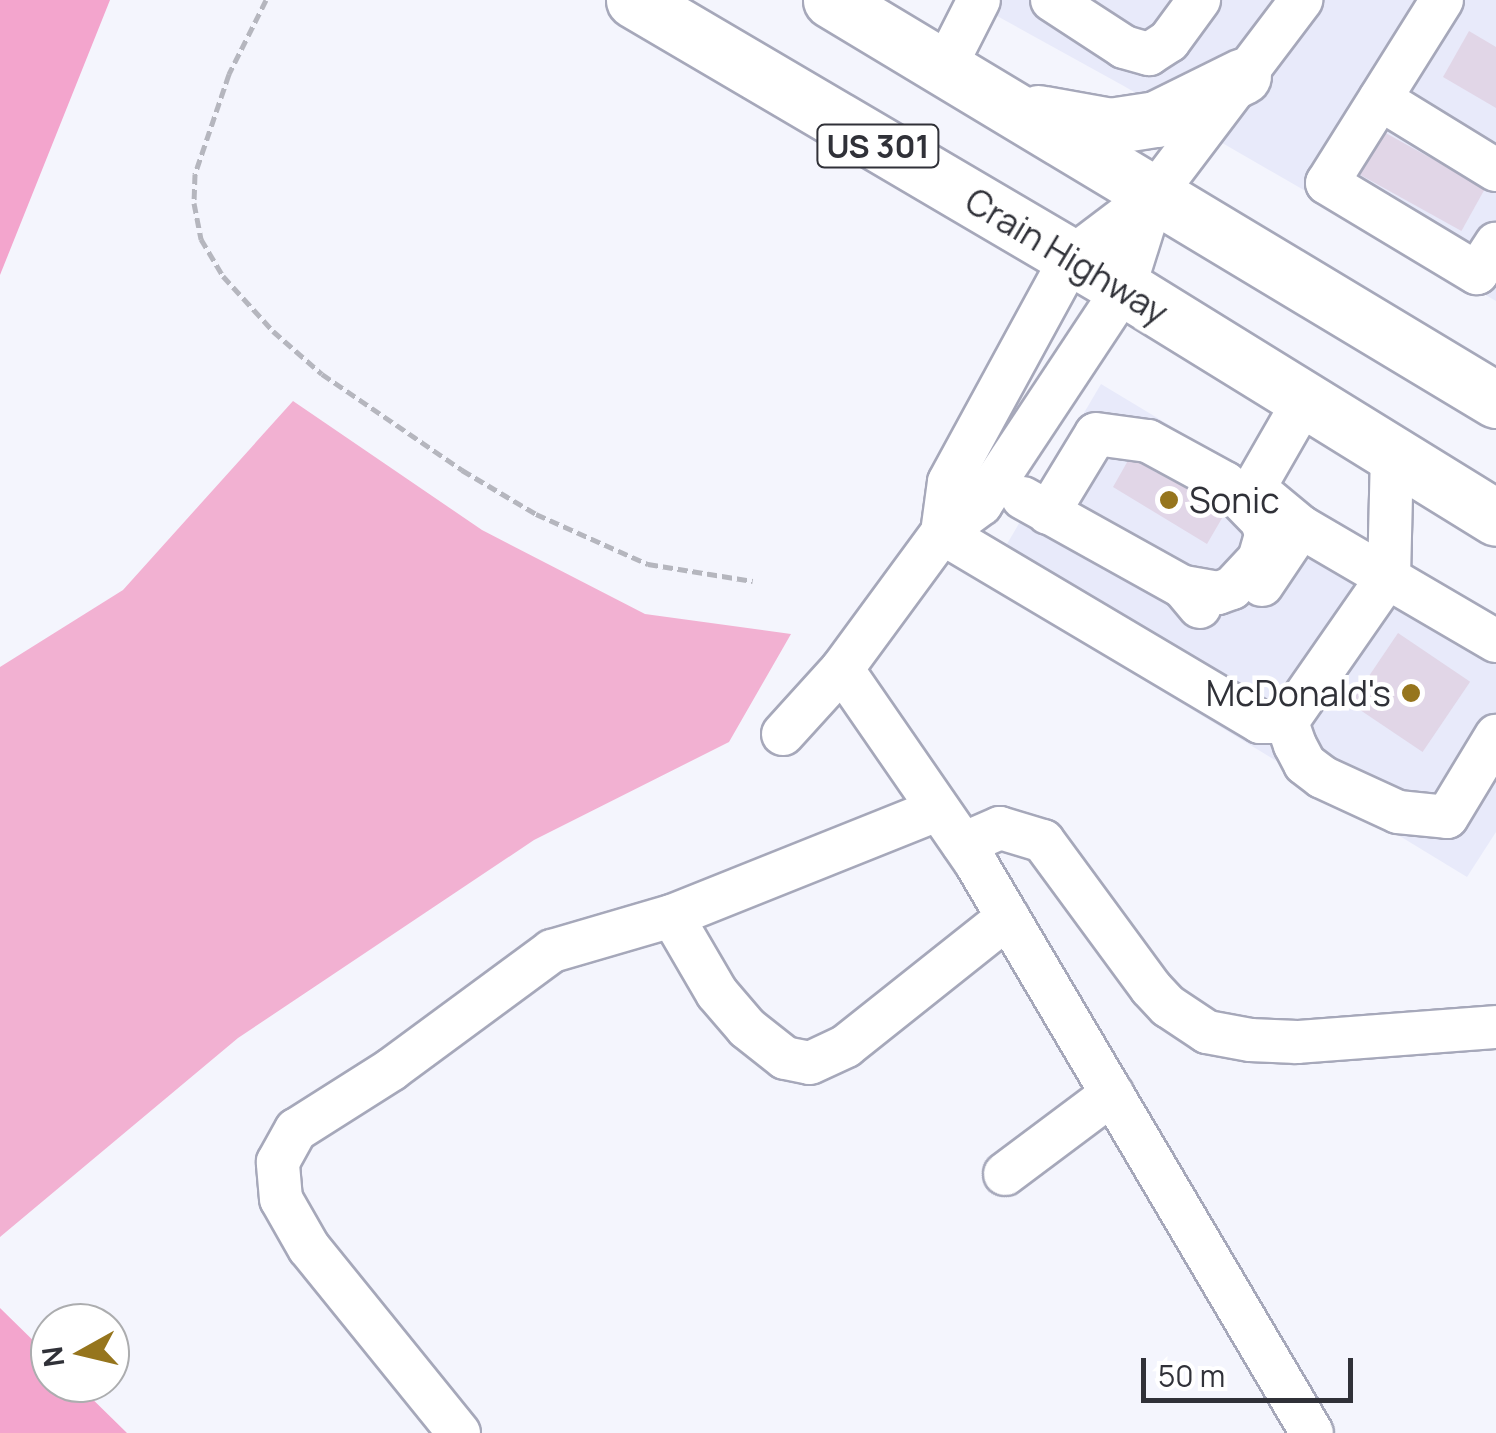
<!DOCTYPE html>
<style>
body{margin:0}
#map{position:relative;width:1496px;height:1433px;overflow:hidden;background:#f4f5fd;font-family:Manrope,sans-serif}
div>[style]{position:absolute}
.built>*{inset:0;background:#e8eafa}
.green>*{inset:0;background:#f2b1d2}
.forest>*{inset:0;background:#f3a5cd}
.building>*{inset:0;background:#e1d6e7;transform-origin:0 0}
.path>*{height:5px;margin-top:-2.5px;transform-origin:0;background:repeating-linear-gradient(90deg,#b5b6be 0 10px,transparent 0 15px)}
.roads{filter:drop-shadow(2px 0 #a6a8ba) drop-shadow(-2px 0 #a6a8ba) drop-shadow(0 2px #a6a8ba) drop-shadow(0 -2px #a6a8ba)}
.minor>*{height:42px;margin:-21px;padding:0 21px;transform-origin:21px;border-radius:21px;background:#fff}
.highway>*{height:55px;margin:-27.5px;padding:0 27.5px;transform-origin:27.5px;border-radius:27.5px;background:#fff}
.dots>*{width:28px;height:28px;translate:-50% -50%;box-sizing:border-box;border:5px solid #fff;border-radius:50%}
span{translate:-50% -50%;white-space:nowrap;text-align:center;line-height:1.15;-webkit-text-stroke:9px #fff;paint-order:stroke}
.shield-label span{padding:2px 8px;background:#fff;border:2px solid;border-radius:8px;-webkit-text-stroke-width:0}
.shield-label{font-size:32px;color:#303138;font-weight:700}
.street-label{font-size:35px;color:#303138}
.poi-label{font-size:35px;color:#303138}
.left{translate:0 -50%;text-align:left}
.right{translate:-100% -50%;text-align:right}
.north{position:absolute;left:30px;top:1303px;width:100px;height:100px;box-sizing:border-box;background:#fff;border:2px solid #acadaf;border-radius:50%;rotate:262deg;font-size:28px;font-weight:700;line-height:40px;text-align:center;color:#303138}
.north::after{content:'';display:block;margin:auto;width:35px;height:45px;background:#96751d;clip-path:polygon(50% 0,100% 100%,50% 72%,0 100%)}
.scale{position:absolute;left:1141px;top:1358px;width:212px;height:45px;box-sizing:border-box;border:5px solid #303138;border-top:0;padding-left:12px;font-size:30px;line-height:35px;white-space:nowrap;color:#303138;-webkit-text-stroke:8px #fff;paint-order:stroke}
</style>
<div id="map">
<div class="built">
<div style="clip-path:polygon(968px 0,1496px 0,1496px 301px,1122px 85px)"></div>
<div style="clip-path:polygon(1101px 384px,1496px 622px,1496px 832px,1467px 877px,984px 583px)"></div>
</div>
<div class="green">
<div style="clip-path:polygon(293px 401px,482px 530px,645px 614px,791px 634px,729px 742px,534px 840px,238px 1038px,0 1237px,0 667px,123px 590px)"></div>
</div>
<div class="forest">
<div style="clip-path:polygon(0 0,110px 0,0 275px)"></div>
<div style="clip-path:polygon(0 1308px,50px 1357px,50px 1383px,76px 1383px,127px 1433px,0 1433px)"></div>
</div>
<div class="building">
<div style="clip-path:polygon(1469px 31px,1496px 47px,1496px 108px,1443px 77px)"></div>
<div style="left:1382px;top:131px;width:118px;height:49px;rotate:29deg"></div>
<div style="clip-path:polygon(1130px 457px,1157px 473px,1159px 469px,1225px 513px,1207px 544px,1113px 487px)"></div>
<div style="left:1398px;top:633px;width:87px;height:85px;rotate:34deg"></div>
</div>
<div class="path">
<div style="left:266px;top:0;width:83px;rotate:116.6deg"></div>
<div style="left:229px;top:74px;width:106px;rotate:108.8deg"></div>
<div style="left:195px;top:174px;width:29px;rotate:92deg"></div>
<div style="left:194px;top:203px;width:37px;rotate:79deg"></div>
<div style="left:201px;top:239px;width:43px;rotate:59.3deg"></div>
<div style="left:223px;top:276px;width:74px;rotate:47.7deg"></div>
<div style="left:273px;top:331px;width:65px;rotate:41.3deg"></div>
<div style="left:322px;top:374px;width:170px;rotate:34.4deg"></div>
<div style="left:462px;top:470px;width:86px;rotate:30.7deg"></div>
<div style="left:536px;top:514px;width:123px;rotate:24.1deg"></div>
<div style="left:648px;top:564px;width:106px;rotate:9.2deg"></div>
</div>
<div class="roads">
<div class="minor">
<div style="left:1052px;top:0;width:86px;rotate:33.1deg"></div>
<div style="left:1124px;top:47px;width:26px;rotate:16deg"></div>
<div style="left:1149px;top:54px;width:24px;rotate:-33deg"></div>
<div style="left:1169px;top:41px;width:51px;rotate:-53.8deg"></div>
<div style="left:1442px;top:0;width:216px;rotate:122.1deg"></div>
<div style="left:1327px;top:183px;width:175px;rotate:31deg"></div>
<div style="left:1477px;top:273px;width:35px;rotate:-57deg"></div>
<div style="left:944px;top:69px;width:77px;rotate:-63.1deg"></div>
<div style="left:1380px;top:99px;width:136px;rotate:31.5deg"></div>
<div style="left:1304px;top:401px;width:100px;rotate:119.9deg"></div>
<div style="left:1254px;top:488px;width:61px;rotate:39.7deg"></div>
<div style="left:1301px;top:527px;width:226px;rotate:30.3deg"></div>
<div style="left:1392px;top:454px;width:121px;rotate:91.4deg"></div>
<div style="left:1389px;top:575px;width:179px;rotate:124.8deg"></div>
<div style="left:1287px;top:722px;width:24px;rotate:71deg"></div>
<div style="left:1295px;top:745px;width:21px;rotate:62deg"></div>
<div style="left:1305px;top:764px;width:21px;rotate:37deg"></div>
<div style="left:1322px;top:777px;width:84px;rotate:24.7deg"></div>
<div style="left:1398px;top:812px;width:49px;rotate:5.8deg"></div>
<div style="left:1447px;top:817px;width:95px;rotate:-58.8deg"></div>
<div style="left:1023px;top:498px;width:183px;rotate:29.1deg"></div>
<div style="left:1183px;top:587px;width:26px;rotate:50deg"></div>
<div style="left:1048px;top:513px;width:92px;rotate:-58.7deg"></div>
<div style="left:1096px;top:434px;width:52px;rotate:7.7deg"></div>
<div style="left:1148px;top:441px;width:88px;rotate:28.6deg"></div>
<div style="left:1225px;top:483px;width:53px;rotate:45.8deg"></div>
<div style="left:1262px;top:521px;width:15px;rotate:74deg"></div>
<div style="left:1266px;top:535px;width:25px;rotate:106deg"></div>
<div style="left:1259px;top:559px;width:40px;rotate:133deg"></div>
<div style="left:1232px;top:588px;width:15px;rotate:160deg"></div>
<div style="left:1218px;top:593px;width:36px;rotate:-170deg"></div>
<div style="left:942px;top:533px;width:51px;rotate:-82.2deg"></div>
<div style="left:949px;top:482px;width:255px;rotate:-61.4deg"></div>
<div style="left:1071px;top:258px;width:103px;rotate:-37.1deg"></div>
<div style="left:942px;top:533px;width:370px;rotate:30.7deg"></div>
<div style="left:1260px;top:722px;width:27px"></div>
<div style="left:1262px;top:585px;width:70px;rotate:-56.1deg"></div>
<div style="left:842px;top:669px;width:238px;rotate:55.4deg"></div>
<div style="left:977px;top:865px;width:659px;rotate:59.47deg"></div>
<div style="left:783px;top:734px;width:88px;rotate:-47.8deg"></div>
<div style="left:842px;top:669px;width:169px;rotate:-53.7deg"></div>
<div style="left:942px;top:533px;width:49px;rotate:-36.6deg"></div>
<div style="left:981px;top:504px;width:259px;rotate:-56.5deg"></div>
<div style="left:1124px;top:288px;width:96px;rotate:-72.5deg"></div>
<div style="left:1153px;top:196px;width:246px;rotate:-52.9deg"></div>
<div style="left:963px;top:844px;width:40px;rotate:-23.4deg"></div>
<div style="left:1000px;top:828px;width:45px;rotate:16.8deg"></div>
<div style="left:1043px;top:841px;width:182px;rotate:53.7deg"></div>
<div style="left:1151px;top:988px;width:25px;rotate:47deg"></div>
<div style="left:1168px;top:1006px;width:47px;rotate:33.7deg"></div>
<div style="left:1207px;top:1032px;width:44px;rotate:10.5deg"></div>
<div style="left:1250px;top:1040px;width:47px;rotate:2.4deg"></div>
<div style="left:1297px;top:1042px;width:200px;rotate:-4.3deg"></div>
<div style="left:672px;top:916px;width:89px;rotate:59.7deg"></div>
<div style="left:717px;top:993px;width:46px;rotate:49.4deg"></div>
<div style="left:747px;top:1028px;width:48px;rotate:38.3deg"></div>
<div style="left:785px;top:1058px;width:25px;rotate:11deg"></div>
<div style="left:810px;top:1063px;width:40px;rotate:-25deg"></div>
<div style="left:846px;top:1046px;width:207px;rotate:-38.5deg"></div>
<div style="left:1005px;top:1174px;width:134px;rotate:-36.8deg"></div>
<div style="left:459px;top:1433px;width:238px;rotate:-129deg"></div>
<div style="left:309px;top:1248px;width:56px;rotate:-119.7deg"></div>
<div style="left:281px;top:1199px;width:37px;rotate:-95deg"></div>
<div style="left:278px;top:1162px;width:37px;rotate:-61deg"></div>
<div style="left:296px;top:1130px;width:114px;rotate:-32.4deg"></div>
<div style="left:392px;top:1069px;width:199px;rotate:-36.4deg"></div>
<div style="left:552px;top:951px;width:125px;rotate:-16.3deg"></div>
<div style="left:672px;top:916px;width:285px;rotate:-21.8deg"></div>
</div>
<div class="highway">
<div style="left:634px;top:0;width:568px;rotate:30.45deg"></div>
<div style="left:1124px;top:288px;width:437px;rotate:31.7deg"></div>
<div style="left:831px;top:0;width:776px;rotate:31.03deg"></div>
<div style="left:1038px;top:113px;width:73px;rotate:10.2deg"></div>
<div style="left:1110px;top:126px;width:47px;rotate:-8.7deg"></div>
<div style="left:1156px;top:119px;width:97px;rotate:-26.3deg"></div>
</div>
</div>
<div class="dots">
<div style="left:1169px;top:500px;background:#96751d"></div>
<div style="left:1411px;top:693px;background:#96751d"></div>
</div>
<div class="shield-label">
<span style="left:878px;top:146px">US 301</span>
</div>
<div class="street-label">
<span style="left:1067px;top:256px;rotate:31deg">Crain Highway</span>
</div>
<div class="poi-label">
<span class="left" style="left:1189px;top:500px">Sonic</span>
<span class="right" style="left:1391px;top:693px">McDonald's</span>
</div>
<div class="north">N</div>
<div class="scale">50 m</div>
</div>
